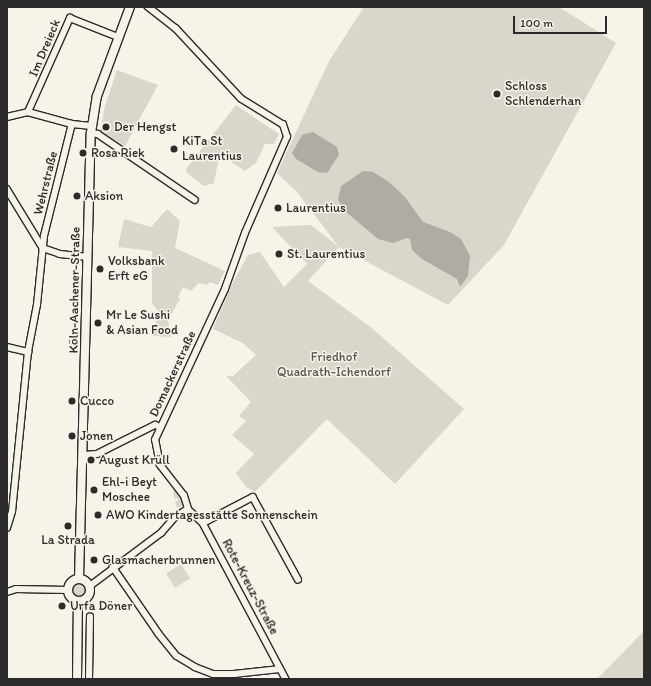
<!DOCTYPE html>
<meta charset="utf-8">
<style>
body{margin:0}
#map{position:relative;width:651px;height:686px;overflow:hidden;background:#f7f3e8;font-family:Itim,sans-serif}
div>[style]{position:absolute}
.green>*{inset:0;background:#dad6cc;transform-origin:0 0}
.round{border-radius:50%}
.water>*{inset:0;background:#afaca4}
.roads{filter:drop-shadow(1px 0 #2b2b2b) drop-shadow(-1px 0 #2b2b2b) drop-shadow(0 1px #2b2b2b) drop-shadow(0 -1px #2b2b2b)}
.street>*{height:5.5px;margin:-2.75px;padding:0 2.75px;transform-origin:2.75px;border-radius:2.75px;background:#f7f3e8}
.secondary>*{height:8px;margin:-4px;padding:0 4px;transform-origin:4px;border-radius:4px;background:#f7f3e8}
.secondary>.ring{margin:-4px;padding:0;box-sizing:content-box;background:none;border:8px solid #f7f3e8;border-radius:50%}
.dots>*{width:11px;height:11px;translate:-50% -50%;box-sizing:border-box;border:2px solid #f7f3e8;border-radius:50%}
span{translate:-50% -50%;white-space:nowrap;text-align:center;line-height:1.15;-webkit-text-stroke:3px #f7f3e8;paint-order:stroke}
.street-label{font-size:13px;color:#2b2b2b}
.poi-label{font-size:13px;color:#2b2b2b}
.left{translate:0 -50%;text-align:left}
.park-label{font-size:13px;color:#575653}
.frame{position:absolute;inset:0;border:8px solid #2b2b2b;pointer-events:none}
.scale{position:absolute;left:513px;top:16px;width:94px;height:18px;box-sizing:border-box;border:2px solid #2b2b2b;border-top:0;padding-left:5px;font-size:12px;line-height:14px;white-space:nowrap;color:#2b2b2b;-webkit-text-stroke:3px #f7f3e8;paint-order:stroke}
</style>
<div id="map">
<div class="green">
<div style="clip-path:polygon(364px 7px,559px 7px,616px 43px,504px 245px,448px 305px,339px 247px,308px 281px,373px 329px,464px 409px,395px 484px,327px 419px,255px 492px,246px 487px,236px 473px,254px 454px,232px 435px,246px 421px,239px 416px,251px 402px,226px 376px,233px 376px,256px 355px,243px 343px,213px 329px,233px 282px,248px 255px,260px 252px,284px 287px,307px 264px,272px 227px,311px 225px,339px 247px,297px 192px,277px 173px,329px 61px)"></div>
<div style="clip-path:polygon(117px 70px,158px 85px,125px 146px,100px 131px,105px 106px)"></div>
<div style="clip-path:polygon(236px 105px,279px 134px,274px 144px,265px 144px,256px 163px,245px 171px,224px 157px,218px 162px,214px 183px,204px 186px,187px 173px,186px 169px)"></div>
<div style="clip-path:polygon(167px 209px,180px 221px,175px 248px,225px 271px,218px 285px,210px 282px,207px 285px,199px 283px,191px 291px,183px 287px,178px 297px,180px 299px,168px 320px,171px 337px,153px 336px,158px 311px,152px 303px,152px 251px,118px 247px,124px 219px,151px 227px)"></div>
<div style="clip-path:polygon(173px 487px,183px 502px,182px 506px,177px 508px,175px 501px,178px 501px,178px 498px,174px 499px)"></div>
<div style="left:181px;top:564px;width:17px;height:18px;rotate:57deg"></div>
<div class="round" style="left:72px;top:583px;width:14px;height:14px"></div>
<div style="clip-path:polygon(644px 631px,644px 679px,597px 679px)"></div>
</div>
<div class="water">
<div style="clip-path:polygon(313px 132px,337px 147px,339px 155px,327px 173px,318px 172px,296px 159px,292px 153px,302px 135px)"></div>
<div style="clip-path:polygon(363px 171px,373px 172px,389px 182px,405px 197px,423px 222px,450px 232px,461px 239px,470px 256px,468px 276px,460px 287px,457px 279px,422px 259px,412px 250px,410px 239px,407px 238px,393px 243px,378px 239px,346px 212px,338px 200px,341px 186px)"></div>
</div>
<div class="roads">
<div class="street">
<div style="left:28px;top:112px;width:103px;rotate:-65.9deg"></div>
<div style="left:70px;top:18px;width:52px;rotate:21.6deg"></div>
<div style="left:7px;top:117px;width:22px;rotate:-13deg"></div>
<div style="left:28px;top:112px;width:46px;rotate:15.3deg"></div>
<div style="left:72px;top:124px;width:19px;rotate:6deg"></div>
<div style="left:91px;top:133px;width:7px;rotate:8deg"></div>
<div style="left:98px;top:134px;width:117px;rotate:34.2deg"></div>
<div style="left:7px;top:189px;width:69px;rotate:58.6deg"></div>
<div style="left:43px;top:248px;width:18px;rotate:19deg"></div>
<div style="left:60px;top:254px;width:28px;rotate:6deg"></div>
<div style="left:7px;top:347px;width:22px;rotate:13deg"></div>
<div style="left:83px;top:455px;width:14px;rotate:-4deg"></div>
<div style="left:97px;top:454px;width:65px;rotate:-26.6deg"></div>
<div style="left:155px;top:425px;width:6px;rotate:18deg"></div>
<div style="left:188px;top:509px;width:21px;rotate:43deg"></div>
<div style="left:203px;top:523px;width:177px;rotate:62deg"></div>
<div style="left:203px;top:523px;width:56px;rotate:-27.5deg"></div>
<div style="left:253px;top:497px;width:94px;rotate:61.2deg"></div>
<div style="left:7px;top:528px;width:17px;rotate:-73deg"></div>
<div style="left:12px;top:512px;width:161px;rotate:-84.3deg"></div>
<div style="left:28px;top:352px;width:48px;rotate:-79.2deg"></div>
<div style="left:37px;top:305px;width:69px;rotate:-84.2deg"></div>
<div style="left:44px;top:236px;width:115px;rotate:-76deg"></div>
<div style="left:113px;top:567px;width:81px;rotate:55.5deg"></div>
<div style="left:159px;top:634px;width:28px;rotate:51deg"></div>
<div style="left:177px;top:656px;width:21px;rotate:31deg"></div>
<div style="left:195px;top:667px;width:19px;rotate:21deg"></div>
<div style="left:213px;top:674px;width:21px"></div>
<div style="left:234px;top:674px;width:46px;rotate:-6.2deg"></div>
<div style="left:90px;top:586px;width:89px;rotate:-36.7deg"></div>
<div style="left:161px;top:533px;width:21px;rotate:-49deg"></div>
<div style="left:175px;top:517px;width:15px;rotate:-32deg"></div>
<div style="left:188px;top:509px;width:14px;rotate:-107deg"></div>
<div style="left:184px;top:496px;width:39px;rotate:-128deg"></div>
<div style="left:160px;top:465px;width:25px;rotate:-101deg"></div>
<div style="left:155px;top:440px;width:166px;rotate:-65.1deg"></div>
<div style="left:225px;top:289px;width:59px;rotate:-70.3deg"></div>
<div style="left:245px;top:233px;width:105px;rotate:-66.4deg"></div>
<div style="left:287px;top:137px;width:13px;rotate:-108deg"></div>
<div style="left:283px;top:125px;width:49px;rotate:-148.2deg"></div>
<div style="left:241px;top:99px;width:96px;rotate:-132.9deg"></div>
<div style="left:176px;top:29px;width:36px;rotate:-142deg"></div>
<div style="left:7px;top:592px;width:9px;rotate:-18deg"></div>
<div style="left:16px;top:589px;width:52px;rotate:1.1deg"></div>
<div style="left:89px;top:679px;width:62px;rotate:-89.1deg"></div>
</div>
<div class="secondary">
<div class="ring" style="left:68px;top:579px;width:14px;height:14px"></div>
<div style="left:79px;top:579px;width:446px;rotate:-88.5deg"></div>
<div style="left:91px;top:133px;width:37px;rotate:-81deg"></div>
<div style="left:97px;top:96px;width:95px;rotate:-69.7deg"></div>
<div style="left:77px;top:679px;width:78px;rotate:-89.3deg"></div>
</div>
</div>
<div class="dots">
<div style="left:497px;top:94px;background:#2b2b2b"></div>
<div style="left:106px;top:127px;background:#2b2b2b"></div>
<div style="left:174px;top:149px;background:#2b2b2b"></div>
<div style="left:83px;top:153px;background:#2b2b2b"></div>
<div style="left:77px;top:196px;background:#2b2b2b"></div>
<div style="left:278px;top:208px;background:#2b2b2b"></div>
<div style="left:279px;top:254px;background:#2b2b2b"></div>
<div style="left:100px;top:269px;background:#2b2b2b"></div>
<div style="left:98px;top:323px;background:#2b2b2b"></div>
<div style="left:72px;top:401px;background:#2b2b2b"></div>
<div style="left:72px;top:436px;background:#2b2b2b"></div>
<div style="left:91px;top:460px;background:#2b2b2b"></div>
<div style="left:94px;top:490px;background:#2b2b2b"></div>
<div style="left:98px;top:515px;background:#2b2b2b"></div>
<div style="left:68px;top:526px;background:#2b2b2b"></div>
<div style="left:94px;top:560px;background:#2b2b2b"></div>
<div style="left:62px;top:606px;background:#2b2b2b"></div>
</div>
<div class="street-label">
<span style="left:45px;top:48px;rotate:-67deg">Im Dreieck</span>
<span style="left:46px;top:183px;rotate:-76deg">Wehrstraße</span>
<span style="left:75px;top:290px;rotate:-89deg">Köln-Aachener-Straße</span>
<span style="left:173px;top:374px;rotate:-65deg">Domackerstraße</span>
<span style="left:250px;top:587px;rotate:62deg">Rote-Kreuz-Straße</span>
</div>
<div class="poi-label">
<span class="left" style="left:505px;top:94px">Schloss<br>Schlenderhan</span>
<span class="left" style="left:114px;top:127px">Der Hengst</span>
<span class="left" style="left:182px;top:149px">KiTa St<br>Laurentius</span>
<span class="left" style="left:91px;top:153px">Rosa Riek</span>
<span class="left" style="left:85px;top:196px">Aksion</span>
<span class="left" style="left:286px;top:208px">Laurentius</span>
<span class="left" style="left:287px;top:254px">St. Laurentius</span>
<span class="left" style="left:108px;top:269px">Volksbank<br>Erft eG</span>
<span class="left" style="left:106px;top:323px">Mr Le Sushi<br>&amp; Asian Food</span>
<span class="left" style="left:80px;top:401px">Cucco</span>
<span class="left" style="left:80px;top:436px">Jonen</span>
<span class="left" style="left:99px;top:460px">August Krüll</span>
<span class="left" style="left:102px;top:490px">Ehl-i Beyt<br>Moschee</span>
<span class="left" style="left:106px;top:515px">AWO Kindertagesstätte Sonnenschein</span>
<span style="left:68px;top:540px">La Strada</span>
<span class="left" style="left:102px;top:560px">Glasmacherbrunnen</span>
<span class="left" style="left:70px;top:606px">Urfa Döner</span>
</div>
<div class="park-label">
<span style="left:334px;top:365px">Friedhof<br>Quadrath-Ichendorf</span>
</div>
<div class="frame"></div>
<div class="scale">100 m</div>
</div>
